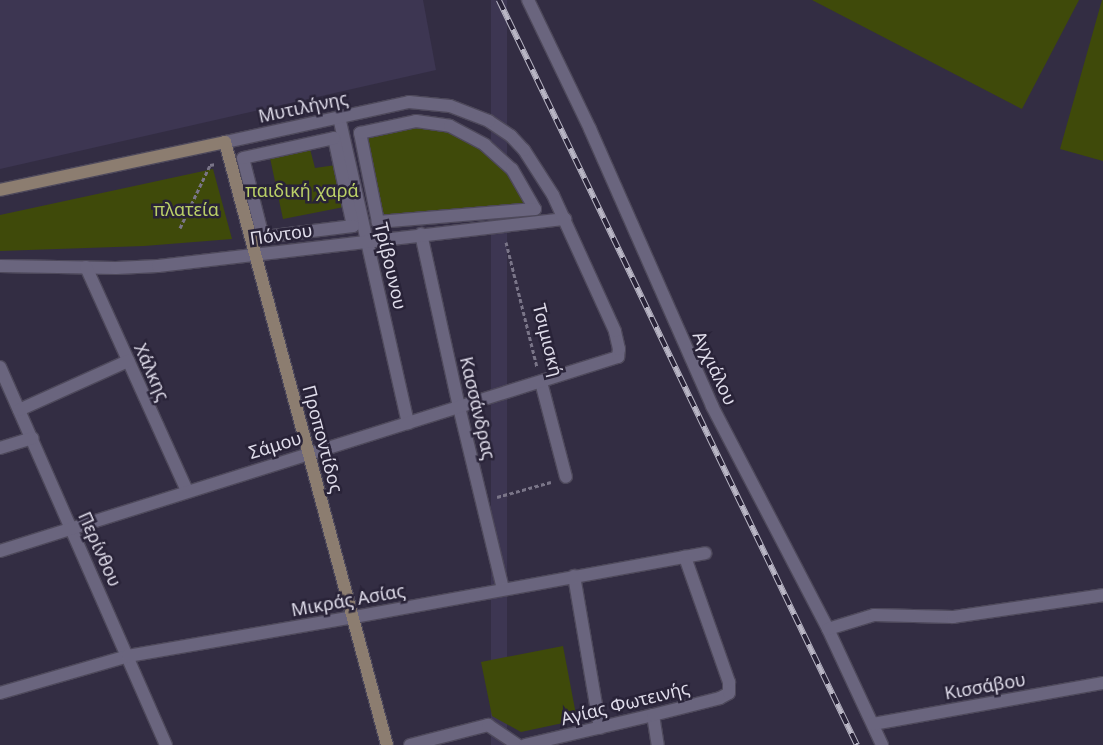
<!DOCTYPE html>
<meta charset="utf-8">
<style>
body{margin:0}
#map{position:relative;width:1103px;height:745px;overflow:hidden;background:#332d43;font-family:"Noto Sans",sans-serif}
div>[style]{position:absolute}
.built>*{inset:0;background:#3d3652;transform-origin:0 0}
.green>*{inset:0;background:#3f4a0a}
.path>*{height:3px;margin-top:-1.5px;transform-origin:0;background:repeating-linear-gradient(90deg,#7a7588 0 4px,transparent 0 6.5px)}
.roads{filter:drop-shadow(1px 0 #4e495b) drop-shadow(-1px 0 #4e495b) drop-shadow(0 1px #4e495b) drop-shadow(0 -1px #4e495b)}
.street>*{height:12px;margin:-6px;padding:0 6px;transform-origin:6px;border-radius:6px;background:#6a657e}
.secondary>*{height:12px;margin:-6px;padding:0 6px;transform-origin:6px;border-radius:6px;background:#8c7d70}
.rail>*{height:5.5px;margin-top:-2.75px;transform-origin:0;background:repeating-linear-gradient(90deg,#292338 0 11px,#b9b6c5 0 22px);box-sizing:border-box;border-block:1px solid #b9b6c5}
span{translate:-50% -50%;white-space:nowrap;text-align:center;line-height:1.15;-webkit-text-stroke:5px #292338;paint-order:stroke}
.street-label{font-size:18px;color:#dfdcea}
.park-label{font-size:18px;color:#bacf67}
</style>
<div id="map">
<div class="built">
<div style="clip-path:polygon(0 0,423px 0,436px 70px,0 169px)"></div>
<div style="left:491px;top:0;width:16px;height:826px"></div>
</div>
<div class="green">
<div style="clip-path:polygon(812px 0,1079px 0,1022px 109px)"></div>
<div style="clip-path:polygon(1102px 0,1103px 0,1103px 161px,1060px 149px)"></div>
<div style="clip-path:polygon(411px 126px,442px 128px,470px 140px,506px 168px,530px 206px,381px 219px,364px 137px)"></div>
<div style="clip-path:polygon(310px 149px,315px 168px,336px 165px,344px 207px,283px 219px,270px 158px)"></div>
<div style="clip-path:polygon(213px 169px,232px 239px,144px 246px,0 251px,0 215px)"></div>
<div style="clip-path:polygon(563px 646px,577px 720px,521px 732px,492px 716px,481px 662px)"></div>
</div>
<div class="path">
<div style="left:180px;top:228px;width:70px;rotate:-64.5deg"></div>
<div style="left:210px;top:165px;width:6px;rotate:-9deg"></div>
<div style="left:506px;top:242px;width:129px;rotate:76.1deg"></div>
<div style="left:497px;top:497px;width:56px;rotate:-15.5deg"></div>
</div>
<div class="roads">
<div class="street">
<div style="left:528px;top:0;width:143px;rotate:64.3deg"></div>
<div style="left:590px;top:129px;width:303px;rotate:66.2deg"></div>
<div style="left:712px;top:406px;width:251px;rotate:62.5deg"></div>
<div style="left:828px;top:629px;width:128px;rotate:65deg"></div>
<div style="left:339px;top:117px;width:314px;rotate:77.3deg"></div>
<div style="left:416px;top:121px;width:34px;rotate:8deg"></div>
<div style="left:450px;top:126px;width:40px;rotate:28deg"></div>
<div style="left:485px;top:145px;width:36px;rotate:42deg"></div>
<div style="left:512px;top:169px;width:46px;rotate:60.1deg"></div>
<div style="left:535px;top:209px;width:158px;rotate:175.3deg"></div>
<div style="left:378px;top:222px;width:91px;rotate:-101.4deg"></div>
<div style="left:360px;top:133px;width:57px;rotate:-12.1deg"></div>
<div style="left:334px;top:138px;width:90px;rotate:77.8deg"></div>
<div style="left:353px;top:226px;width:91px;rotate:173deg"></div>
<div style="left:263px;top:237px;width:81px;rotate:-104.2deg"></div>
<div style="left:243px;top:158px;width:93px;rotate:-12.4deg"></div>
<div style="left:421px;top:234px;width:177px;rotate:77.6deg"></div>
<div style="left:459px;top:407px;width:187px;rotate:76.4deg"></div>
<div style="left:0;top:266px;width:116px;rotate:1deg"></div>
<div style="left:116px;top:268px;width:42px;rotate:-2.7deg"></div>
<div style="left:158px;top:266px;width:410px;rotate:-6.6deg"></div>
<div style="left:86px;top:267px;width:246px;rotate:65.7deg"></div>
<div style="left:0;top:367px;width:413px;rotate:66.3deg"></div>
<div style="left:541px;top:382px;width:98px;rotate:75.3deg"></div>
<div style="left:19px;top:410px;width:120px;rotate:-24.2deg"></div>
<div style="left:0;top:448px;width:34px;rotate:-17deg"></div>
<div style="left:0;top:551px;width:648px;rotate:-17.43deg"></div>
<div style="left:618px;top:357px;width:8px;rotate:-83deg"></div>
<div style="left:619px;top:349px;width:18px;rotate:-103deg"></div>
<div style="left:615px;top:331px;width:149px;rotate:-114.5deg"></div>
<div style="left:553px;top:195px;width:54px;rotate:-122.8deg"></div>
<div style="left:524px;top:150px;width:19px;rotate:-133deg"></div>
<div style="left:511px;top:136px;width:27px;rotate:-146deg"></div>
<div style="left:489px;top:121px;width:42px;rotate:-159deg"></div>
<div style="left:450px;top:106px;width:41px;rotate:-174.4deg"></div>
<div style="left:409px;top:102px;width:188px;rotate:167.7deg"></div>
<div style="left:574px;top:576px;width:154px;rotate:80.3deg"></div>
<div style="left:828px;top:629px;width:48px;rotate:-16.9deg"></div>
<div style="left:874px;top:615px;width:79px;rotate:1.5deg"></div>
<div style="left:953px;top:617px;width:152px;rotate:-8.3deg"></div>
<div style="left:0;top:693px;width:133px;rotate:-16.1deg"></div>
<div style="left:128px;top:656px;width:229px;rotate:-9.8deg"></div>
<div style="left:354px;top:617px;width:357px;rotate:-10.3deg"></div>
<div style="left:653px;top:715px;width:30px;rotate:81deg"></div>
<div style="left:873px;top:724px;width:234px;rotate:-10.1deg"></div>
<div style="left:410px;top:745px;width:81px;rotate:-14.4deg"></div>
<div style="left:488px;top:725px;width:36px;rotate:34deg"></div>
<div style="left:525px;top:745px;width:131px;rotate:-13.2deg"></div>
<div style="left:653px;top:715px;width:69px;rotate:-14.2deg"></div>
<div style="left:720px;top:698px;width:10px;rotate:-29deg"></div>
<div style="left:729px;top:693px;width:11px;rotate:-90deg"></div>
<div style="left:729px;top:682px;width:133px;rotate:-109.4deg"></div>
</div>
<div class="secondary">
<div style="left:0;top:190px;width:230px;rotate:-12deg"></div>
<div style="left:225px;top:142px;width:624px;rotate:74.96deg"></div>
</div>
</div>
<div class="rail">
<div style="left:499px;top:0;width:827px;rotate:64.33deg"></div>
</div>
<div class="street-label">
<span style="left:303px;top:107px;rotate:-12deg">Μυτιλήνης</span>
<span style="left:281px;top:234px;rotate:-8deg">Πόντου</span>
<span style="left:391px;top:266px;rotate:77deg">Τρίβουνου</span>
<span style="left:548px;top:340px;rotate:76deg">Τσιμισκή</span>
<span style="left:715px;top:368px;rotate:65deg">Αγχιάλου</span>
<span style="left:152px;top:372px;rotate:66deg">Χάλκης</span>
<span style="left:478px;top:408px;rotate:77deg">Κασσάνδρας</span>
<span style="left:323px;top:439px;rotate:75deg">Προποντίδος</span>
<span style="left:275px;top:445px;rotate:-17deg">Σάμου</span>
<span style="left:100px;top:549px;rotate:66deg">Περίνθου</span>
<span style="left:348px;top:600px;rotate:-10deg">Μικράς Ασίας</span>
<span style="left:985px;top:686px;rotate:-10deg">Κισσάβου</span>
<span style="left:625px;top:703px;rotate:-14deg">Αγίας Φωτεινής</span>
</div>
<div class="park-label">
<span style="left:302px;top:190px">παιδική χαρά</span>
<span style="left:186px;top:209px">πλατεία</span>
</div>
</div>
